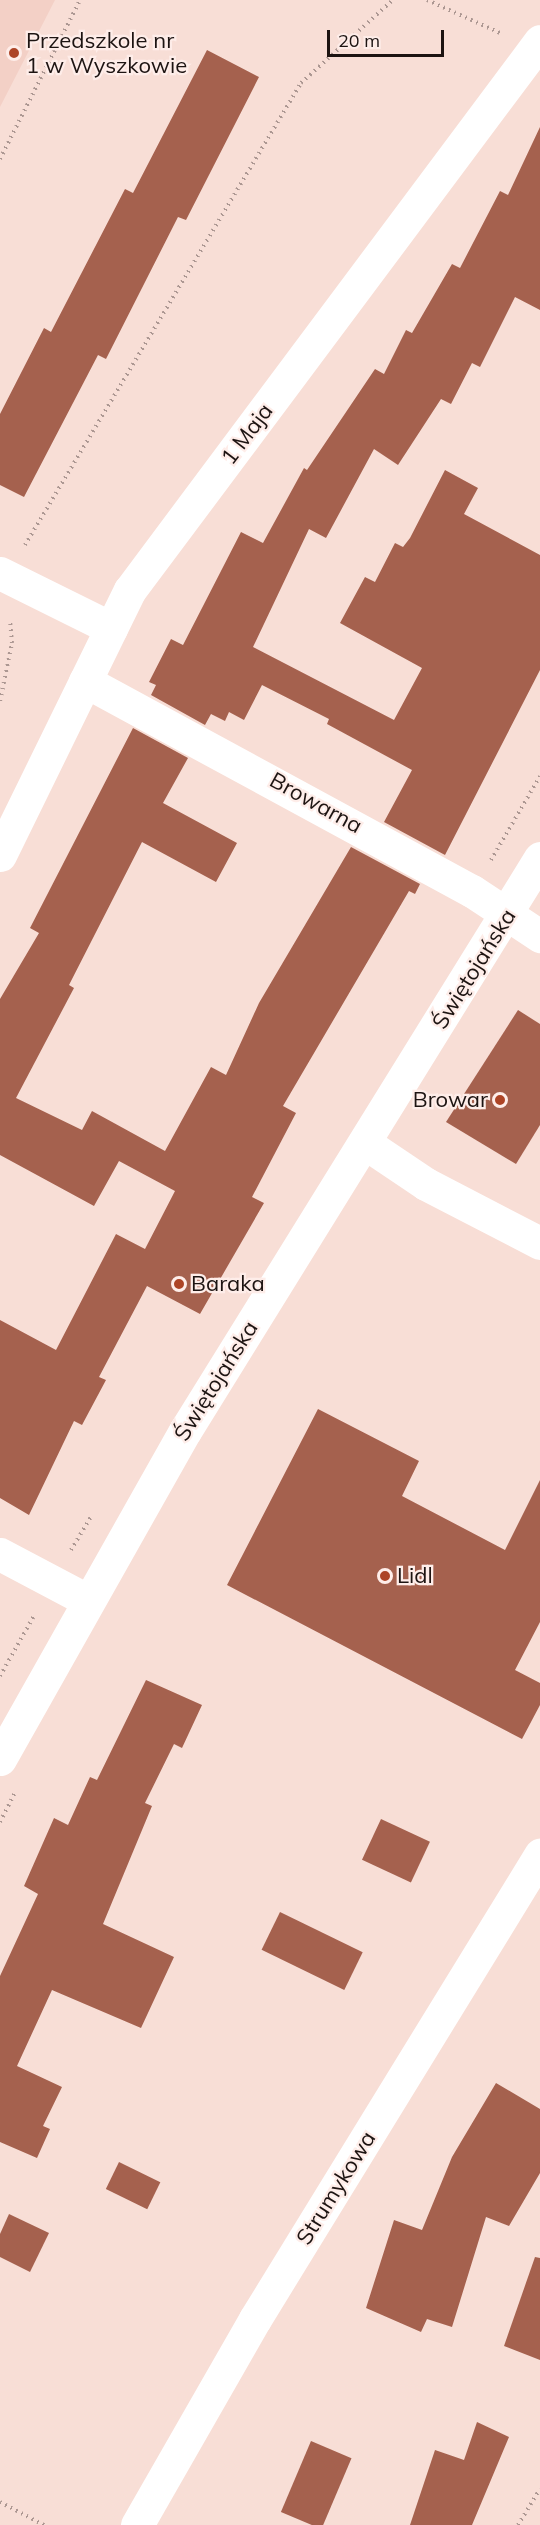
<!DOCTYPE html>
<meta charset="utf-8">
<style>
body{margin:0}
#map{position:relative;width:540px;height:2525px;overflow:hidden;background:#f8ded6;font-family:Mulish,sans-serif}
div>[style]{position:absolute}
.built>*{inset:0;background:#f3d0c6}
.building>*{inset:0;background:#a5614e;transform-origin:0 0}
.path>*{height:4px;margin-top:-2px;transform-origin:0;background:repeating-linear-gradient(90deg,#ac9792 0 1.5px,transparent 0 6px)}
.minor>*{height:33px;margin:-16.5px;padding:0 16.5px;transform-origin:16.5px;border-radius:16.5px;background:#fff}
.dots>*{width:16px;height:16px;translate:-50% -50%;box-sizing:border-box;border:3px solid #feede9;border-radius:50%}
span{translate:-50% -50%;white-space:nowrap;text-align:center;line-height:1.15;-webkit-text-stroke:4.5px #feede9;paint-order:stroke}
.poi-label{font-size:22px;color:#1d1412}
.left{translate:0 -50%;text-align:left}
.right{translate:-100% -50%;text-align:right}
.street-label{font-size:22px;color:#1d1412}
.scale{position:absolute;left:327px;top:30px;width:117px;height:27px;box-sizing:border-box;border:3px solid #1d1412;border-top:0;padding-left:8px;font-size:18px;line-height:21px;white-space:nowrap;color:#1d1412;-webkit-text-stroke:4px #feede9;paint-order:stroke}
</style>
<div id="map">
<div class="built">
<div style="clip-path:polygon(0 0,55px 0,0 107px)"></div>
</div>
<div class="building">
<div style="clip-path:polygon(207px 50px,259px 77px,186px 220px,178px 217px,106px 359px,98px 355px,24px 497px,0 485px,0 414px,44px 328px,51px 332px,125px 189px,133px 193px)"></div>
<div style="clip-path:polygon(540px 127px,540px 310px,515px 297px,480px 367px,472px 363px,451px 404px,441px 399px,398px 465px,374px 449px,326px 538px,309px 529px,253px 647px,394px 720px,422px 668px,340px 623px,365px 577px,375px 582px,395px 543px,403px 547px,410px 538px,445px 470px,478px 488px,464px 514px,540px 555px,540px 670px,445px 855px,384px 822px,412px 770px,327px 724px,329px 719px,262px 685px,244px 720px,229px 712px,225px 721px,211px 714px,205px 725px,151px 695px,156px 685px,149px 682px,171px 639px,183px 645px,241px 532px,263px 543px,304px 468px,307px 470px,375px 369px,384px 374px,406px 330px,412px 333px,452px 264px,460px 268px,500px 191px,508px 195px)"></div>
<div style="clip-path:polygon(133px 728px,188px 758px,163px 803px,237px 843px,216px 882px,142px 842px,69px 985px,74px 988px,16px 1098px,82px 1130px,92px 1111px,165px 1151px,211px 1067px,226px 1075px,259px 1003px,351px 847px,420px 884px,415px 894px,409px 891px,283px 1106px,296px 1113px,252px 1197px,264px 1203px,200px 1314px,147px 1286px,99px 1377px,106px 1380px,82px 1425px,74px 1421px,29px 1515px,0 1498px,0 1320px,56px 1350px,116px 1234px,145px 1249px,175px 1191px,119px 1161px,94px 1206px,0 1155px,0 999px,39px 933px,30px 928px)"></div>
<div style="clip-path:polygon(518px 1010px,540px 1024px,540px 1125px,516px 1164px,446px 1122px)"></div>
<div style="clip-path:polygon(318px 1409px,419px 1461px,402px 1496px,505px 1550px,540px 1480px,540px 1622px,515px 1670px,540px 1683px,540px 1705px,522px 1739px,227px 1585px)"></div>
<div style="clip-path:polygon(146px 1680px,202px 1705px,182px 1748px,174px 1744px,145px 1803px,152px 1806px,103px 1924px,174px 1957px,141px 2028px,52px 1990px,17px 2066px,62px 2087px,43px 2126px,50px 2129px,37px 2158px,0 2142px,0 1976px,38px 1894px,24px 1886px,54px 1818px,68px 1825px,90px 1777px,97px 1780px)"></div>
<div style="left:381px;top:1819px;width:54px;height:45px;rotate:25deg"></div>
<div style="left:280px;top:1912px;width:92px;height:42px;rotate:26deg"></div>
<div style="clip-path:polygon(496px 2083px,540px 2109px,540px 2173px,509px 2226px,486px 2217px,452px 2327px,427px 2319px,421px 2332px,366px 2308px,394px 2220px,422px 2230px,452px 2157px)"></div>
<div style="left:119px;top:2162px;width:46px;height:30px;rotate:26deg"></div>
<div style="clip-path:polygon(9px 2214px,49px 2233px,30px 2272px,0 2257px,0 2234px)"></div>
<div style="clip-path:polygon(535px 2257px,540px 2258px,540px 2360px,504px 2346px)"></div>
<div style="clip-path:polygon(477px 2422px,509px 2437px,472px 2525px,410px 2525px,435px 2450px,464px 2460px)"></div>
<div style="left:311px;top:2441px;width:44px;height:77px;rotate:23deg"></div>
</div>
<div class="path">
<div style="left:427px;top:0;width:80px;rotate:24.3deg"></div>
<div style="left:0;top:159px;width:178px;rotate:-63.3deg"></div>
<div style="left:25px;top:545px;width:538px;rotate:-59.15deg"></div>
<div style="left:301px;top:83px;width:124px;rotate:-42.1deg"></div>
<div style="left:0;top:701px;width:59px;rotate:-78.3deg"></div>
<div style="left:12px;top:643px;width:23px;rotate:-95deg"></div>
<div style="left:491px;top:860px;width:97px;rotate:-59.7deg"></div>
<div style="left:71px;top:1550px;width:41px;rotate:-59deg"></div>
<div style="left:0;top:1676px;width:71px;rotate:-60.6deg"></div>
<div style="left:0;top:1822px;width:33px;rotate:-63deg"></div>
<div style="left:0;top:2502px;width:50px;rotate:27.6deg"></div>
<div style="left:518px;top:2525px;width:42px;rotate:-58.6deg"></div>
</div>
<div class="minor">
<div style="left:0;top:573px;width:124px;rotate:26.4deg"></div>
<div style="left:85px;top:681px;width:440px;rotate:28.5deg"></div>
<div style="left:472px;top:891px;width:82px;rotate:33.5deg"></div>
<div style="left:0;top:855px;width:295px;rotate:-63.9deg"></div>
<div style="left:130px;top:590px;width:685px;rotate:-53.25deg"></div>
<div style="left:365px;top:1143px;width:73px;rotate:33.9deg"></div>
<div style="left:426px;top:1184px;width:128px;rotate:27.4deg"></div>
<div style="left:0;top:1554px;width:98px;rotate:27.9deg"></div>
<div style="left:0;top:1759px;width:377px;rotate:-60.6deg"></div>
<div style="left:185px;top:1431px;width:674px;rotate:-58.22deg"></div>
<div style="left:137px;top:2525px;width:237px;rotate:-60.2deg"></div>
<div style="left:255px;top:2319px;width:545px;rotate:-58.44deg"></div>
</div>
<div class="dots">
<div style="left:14px;top:53px;background:#ad4426"></div>
<div style="left:500px;top:1100px;background:#ad4426"></div>
<div style="left:179px;top:1284px;background:#ad4426"></div>
<div style="left:385px;top:1576px;background:#ad4426"></div>
</div>
<div class="poi-label">
<span class="left" style="left:26px;top:53px">Przedszkole nr<br>1 w Wyszkowie</span>
<span class="right" style="left:488px;top:1100px">Browar</span>
<span class="left" style="left:191px;top:1284px">Baraka</span>
<span class="left" style="left:397px;top:1576px">Lidl</span>
</div>
<div class="street-label">
<span style="left:247px;top:434px;rotate:-53deg">1 Maja</span>
<span style="left:316px;top:803px;rotate:29deg">Browarna</span>
<span style="left:474px;top:969px;rotate:-58deg">Świętojańska</span>
<span style="left:216px;top:1381px;rotate:-58deg">Świętojańska</span>
<span style="left:336px;top:2188px;rotate:-58deg">Strumykowa</span>
</div>
<div class="scale">20 m</div>
</div>
